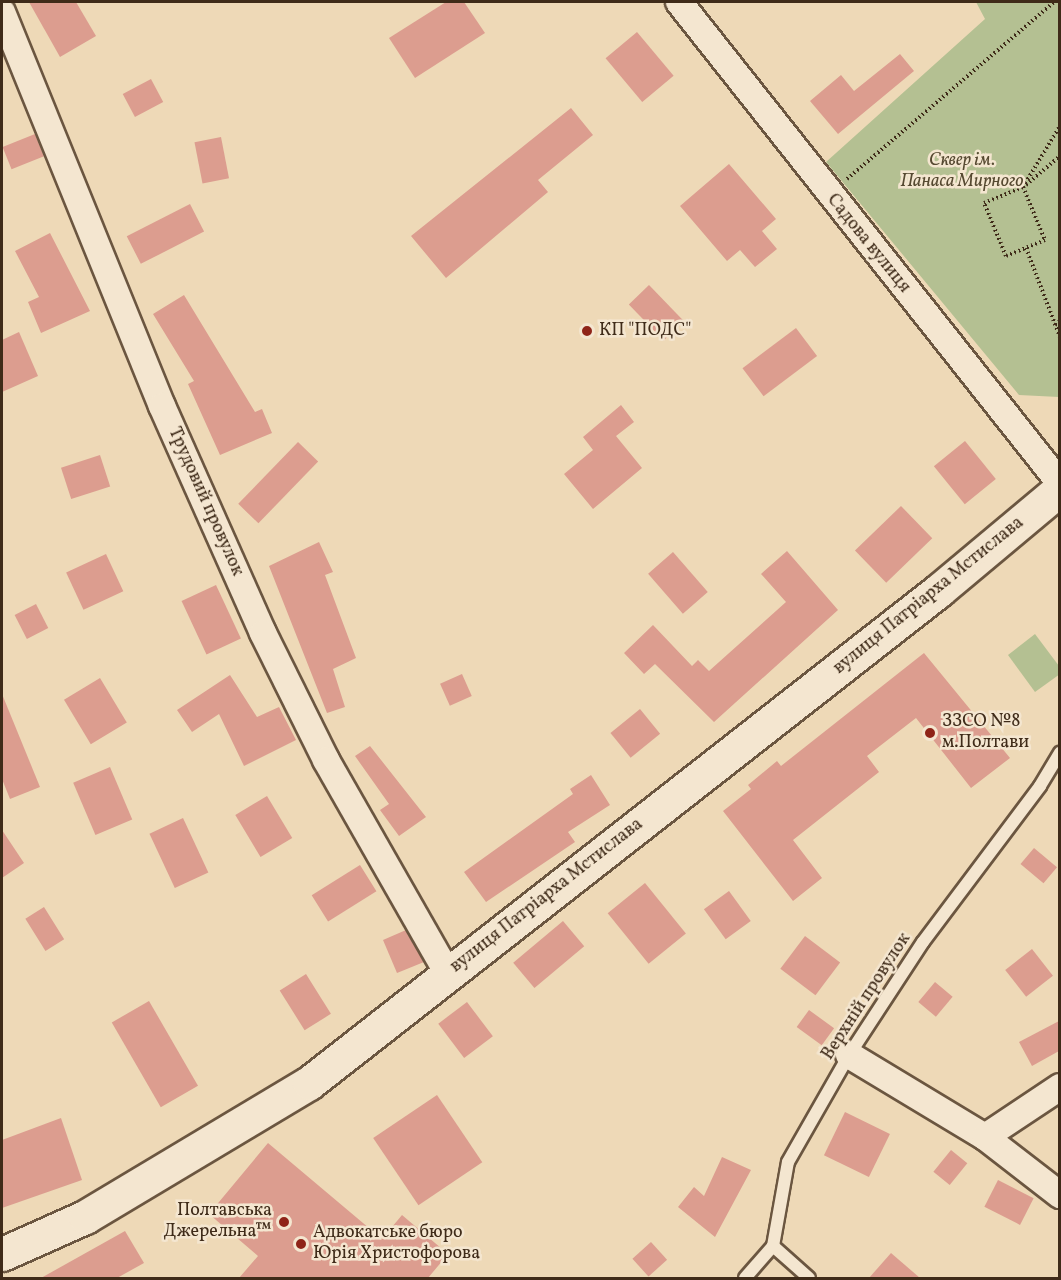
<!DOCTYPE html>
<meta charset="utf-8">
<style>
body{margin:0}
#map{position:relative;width:1061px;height:1280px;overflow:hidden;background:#eed9b7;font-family:Vollkorn,serif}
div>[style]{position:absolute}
.green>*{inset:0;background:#b4c092}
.building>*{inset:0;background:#dc9d8f;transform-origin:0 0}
.path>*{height:4px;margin-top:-2px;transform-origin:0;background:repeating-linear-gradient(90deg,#3f2b19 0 1.5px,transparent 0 4.5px)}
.roads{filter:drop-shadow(2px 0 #6b5640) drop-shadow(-2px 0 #6b5640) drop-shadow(0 2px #6b5640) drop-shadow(0 -2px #6b5640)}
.service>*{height:12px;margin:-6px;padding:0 6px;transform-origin:6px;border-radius:6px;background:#f4e6d0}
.minor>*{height:26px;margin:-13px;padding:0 13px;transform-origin:13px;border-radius:13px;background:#f4e6d0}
.secondary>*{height:33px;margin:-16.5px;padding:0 16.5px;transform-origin:16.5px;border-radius:16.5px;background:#f4e6d0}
.dots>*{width:16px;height:16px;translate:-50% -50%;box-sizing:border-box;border:3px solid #f4e6d0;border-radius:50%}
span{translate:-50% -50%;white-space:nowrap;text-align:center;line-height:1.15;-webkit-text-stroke:5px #f4e6d0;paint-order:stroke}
.park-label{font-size:18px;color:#564931;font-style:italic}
.street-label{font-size:18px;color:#3f2b19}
.poi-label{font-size:18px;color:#3f2b19}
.left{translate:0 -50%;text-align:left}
.right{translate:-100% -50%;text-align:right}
.frame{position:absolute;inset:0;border:3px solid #3f2b19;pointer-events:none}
</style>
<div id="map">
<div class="green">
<div style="clip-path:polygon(976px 2px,1059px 2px,1059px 397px,1019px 395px,826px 162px,985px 19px)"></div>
<div style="clip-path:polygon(1035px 634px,1059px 666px,1060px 674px,1035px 692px,1008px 655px)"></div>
</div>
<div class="building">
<div style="clip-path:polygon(29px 2px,76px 2px,96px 36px,60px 57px)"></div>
<div style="clip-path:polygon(446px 2px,464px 2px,485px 33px,415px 78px,389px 38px)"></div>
<div style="left:637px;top:32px;width:57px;height:41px;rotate:50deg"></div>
<div style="clip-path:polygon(900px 54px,914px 71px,838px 134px,810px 101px,841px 75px,854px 91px)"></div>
<div style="left:151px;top:79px;width:26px;height:32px;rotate:62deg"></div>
<div style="clip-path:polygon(571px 108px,593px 135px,538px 180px,548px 192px,446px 278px,411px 236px)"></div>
<div style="left:35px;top:134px;width:24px;height:35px;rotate:68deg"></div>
<div style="left:221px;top:137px;width:42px;height:27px;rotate:79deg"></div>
<div style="clip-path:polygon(729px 164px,776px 219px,762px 231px,777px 249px,755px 267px,740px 250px,727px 261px,680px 206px)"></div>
<div style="left:190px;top:204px;width:31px;height:71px;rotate:63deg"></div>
<div style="clip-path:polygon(50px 233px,90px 311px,41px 333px,28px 302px,39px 297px,15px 251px)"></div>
<div style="left:649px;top:285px;width:50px;height:28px;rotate:46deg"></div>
<div style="clip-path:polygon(184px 295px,255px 412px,262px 409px,272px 433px,220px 455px,188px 384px,194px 381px,153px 314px)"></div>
<div style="left:796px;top:328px;width:35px;height:67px;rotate:53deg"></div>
<div style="clip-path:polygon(19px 332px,38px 376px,2px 392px,2px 340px)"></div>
<div style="clip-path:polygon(621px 405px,634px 422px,616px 436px,642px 468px,593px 509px,564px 474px,593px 450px,583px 437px)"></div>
<div style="left:965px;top:441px;width:49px;height:40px;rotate:51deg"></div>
<div style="left:298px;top:442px;width:28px;height:86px;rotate:44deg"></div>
<div style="left:100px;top:455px;width:33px;height:41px;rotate:72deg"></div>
<div style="left:901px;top:506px;width:45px;height:64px;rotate:46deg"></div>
<div style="clip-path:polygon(319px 542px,333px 572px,325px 575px,356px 658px,333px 669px,345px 707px,327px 713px,269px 566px)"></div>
<div style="clip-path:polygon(787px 551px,838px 610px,714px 722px,655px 664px,644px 674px,624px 653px,653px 625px,692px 666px,698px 660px,709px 671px,786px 602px,761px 574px)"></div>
<div style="left:673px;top:552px;width:53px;height:33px;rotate:49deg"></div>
<div style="left:106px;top:554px;width:41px;height:44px;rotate:65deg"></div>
<div style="left:216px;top:585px;width:59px;height:38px;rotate:65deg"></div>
<div style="left:36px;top:604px;width:27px;height:24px;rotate:63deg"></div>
<div style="clip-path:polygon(924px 653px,1010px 758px,971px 788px,916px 718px,867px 756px,879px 772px,793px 840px,822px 878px,793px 901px,723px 811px,751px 789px,748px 785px,777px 761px,781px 766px)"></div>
<div style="left:462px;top:674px;width:24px;height:24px;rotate:66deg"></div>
<div style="clip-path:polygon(230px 675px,257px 717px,279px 707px,296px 740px,244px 766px,219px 714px,192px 732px,177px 710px)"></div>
<div style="left:100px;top:678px;width:52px;height:42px;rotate:59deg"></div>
<div style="clip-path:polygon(2px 694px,40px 787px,10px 799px,2px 779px)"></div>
<div style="left:640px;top:709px;width:32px;height:38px;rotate:51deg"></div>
<div style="clip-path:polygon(370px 746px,426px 817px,399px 836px,380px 810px,389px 804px,355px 756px)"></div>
<div style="left:110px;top:767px;width:57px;height:40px;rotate:67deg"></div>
<div style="clip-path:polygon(591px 775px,610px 805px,568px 832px,575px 842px,486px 902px,464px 872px,573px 794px,570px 789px)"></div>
<div style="left:267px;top:796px;width:49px;height:37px;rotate:59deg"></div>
<div style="left:183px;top:818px;width:60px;height:37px;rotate:65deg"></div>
<div style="clip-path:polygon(2px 830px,24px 863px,2px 878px)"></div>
<div style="left:1034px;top:848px;width:30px;height:21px;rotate:40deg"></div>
<div style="left:360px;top:865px;width:31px;height:57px;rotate:58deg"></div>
<div style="left:645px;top:883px;width:65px;height:48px;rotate:51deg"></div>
<div style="left:729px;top:891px;width:37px;height:31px;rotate:54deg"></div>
<div style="left:44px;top:907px;width:38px;height:22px;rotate:58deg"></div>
<div style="left:563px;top:921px;width:33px;height:65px;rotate:50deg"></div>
<div style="clip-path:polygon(406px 930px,424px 962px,397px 973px,383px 940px)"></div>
<div style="left:805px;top:936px;width:44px;height:41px;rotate:37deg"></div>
<div style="left:1032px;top:949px;width:34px;height:34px;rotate:52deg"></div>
<div style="left:306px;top:974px;width:47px;height:31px;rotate:58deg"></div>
<div style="left:935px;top:982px;width:23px;height:26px;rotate:40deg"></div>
<div style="left:149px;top:1001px;width:98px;height:43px;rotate:60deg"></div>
<div style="left:467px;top:1002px;width:43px;height:36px;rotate:53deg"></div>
<div style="left:809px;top:1010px;width:31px;height:21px;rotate:36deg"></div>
<div style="clip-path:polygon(1059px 1021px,1059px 1051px,1032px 1066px,1019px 1042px)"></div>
<div style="left:437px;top:1095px;width:81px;height:77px;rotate:56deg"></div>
<div style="left:845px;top:1112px;width:50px;height:48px;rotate:26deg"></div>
<div style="clip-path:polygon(61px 1118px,82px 1180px,2px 1208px,2px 1140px)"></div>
<div style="clip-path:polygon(268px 1143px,382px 1239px,402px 1215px,448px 1254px,428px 1278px,239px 1278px,258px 1256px,209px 1214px)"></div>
<div style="left:951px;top:1150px;width:21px;height:28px;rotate:39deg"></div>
<div style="clip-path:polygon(722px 1157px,751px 1170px,715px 1237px,678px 1207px,694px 1187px,704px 1196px)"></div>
<div style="left:998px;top:1180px;width:40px;height:30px;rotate:27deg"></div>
<div style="clip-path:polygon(125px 1231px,144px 1263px,117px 1278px,41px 1278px)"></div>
<div style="left:651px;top:1242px;width:24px;height:25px;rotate:48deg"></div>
<div style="clip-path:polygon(891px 1253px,920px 1278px,869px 1278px)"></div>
</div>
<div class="path">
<div style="left:847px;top:179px;width:272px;rotate:-40.5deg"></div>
<div style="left:1026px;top:185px;width:45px;rotate:-40.5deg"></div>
<div style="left:1023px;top:187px;width:57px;rotate:67.5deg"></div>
<div style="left:1045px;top:240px;width:42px;rotate:157.7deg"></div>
<div style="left:1006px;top:256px;width:57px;rotate:-112.5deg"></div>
<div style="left:984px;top:203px;width:42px;rotate:-22.3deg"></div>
<div style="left:1023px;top:187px;width:71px;rotate:-58.8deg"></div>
<div style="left:1026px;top:248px;width:95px;rotate:69.1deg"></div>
<div style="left:1055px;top:325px;width:6px;rotate:-39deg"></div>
</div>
<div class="roads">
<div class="service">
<div style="left:773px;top:1246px;width:48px;rotate:41.6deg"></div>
<div style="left:745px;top:1278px;width:43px;rotate:-48.8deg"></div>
<div style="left:773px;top:1246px;width:85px;rotate:-79.9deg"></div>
<div style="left:788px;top:1162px;width:123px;rotate:-60.3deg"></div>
<div style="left:849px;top:1055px;width:135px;rotate:-56.8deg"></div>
<div style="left:923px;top:942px;width:195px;rotate:-53.1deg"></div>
<div style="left:1040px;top:786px;width:39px;rotate:-59deg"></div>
</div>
<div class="minor">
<div style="left:679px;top:2px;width:614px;rotate:51.62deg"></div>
<div style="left:2px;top:12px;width:425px;rotate:67.9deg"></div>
<div style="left:162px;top:406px;width:248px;rotate:66deg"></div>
<div style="left:263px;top:633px;width:142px;rotate:63.6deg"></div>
<div style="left:326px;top:760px;width:246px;rotate:60.3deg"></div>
<div style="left:849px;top:1055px;width:159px;rotate:31.1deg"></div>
<div style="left:985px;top:1137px;width:95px;rotate:37.7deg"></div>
<div style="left:985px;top:1137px;width:90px;rotate:-33.7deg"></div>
</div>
<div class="secondary">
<div style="left:2px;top:1254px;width:91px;rotate:-24deg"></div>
<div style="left:85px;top:1217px;width:261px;rotate:-30.9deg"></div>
<div style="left:309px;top:1083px;width:799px;rotate:-38.03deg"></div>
<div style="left:938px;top:591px;width:159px;rotate:-39.9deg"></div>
</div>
</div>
<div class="dots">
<div style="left:587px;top:331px;background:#8f2418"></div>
<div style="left:930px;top:733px;background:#8f2418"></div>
<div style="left:284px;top:1222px;background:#8f2418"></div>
<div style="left:301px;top:1244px;background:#8f2418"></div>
</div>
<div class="park-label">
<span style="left:962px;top:172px">Сквер ім.<br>Панаса Мирного</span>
</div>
<div class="street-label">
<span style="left:868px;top:244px;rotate:51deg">Садова вулиця</span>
<span style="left:205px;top:502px;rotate:66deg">Трудовий провулок</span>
<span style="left:929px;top:596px;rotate:-39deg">вулиця Патріарха Мстислава</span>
<span style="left:547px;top:896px;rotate:-38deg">вулиця Патріарха Мстислава</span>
<span style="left:867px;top:997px;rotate:-57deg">Верхній провулок</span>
</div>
<div class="poi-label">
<span class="left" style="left:599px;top:331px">КП "ПОДС"</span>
<span class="left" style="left:942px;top:733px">ЗЗСО №8<br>м.Полтави</span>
<span class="right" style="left:272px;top:1222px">Полтавська<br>Джерельна™</span>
<span class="left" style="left:313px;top:1244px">Адвокатське бюро<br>Юрія Христофорова</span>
</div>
<div class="frame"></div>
</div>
